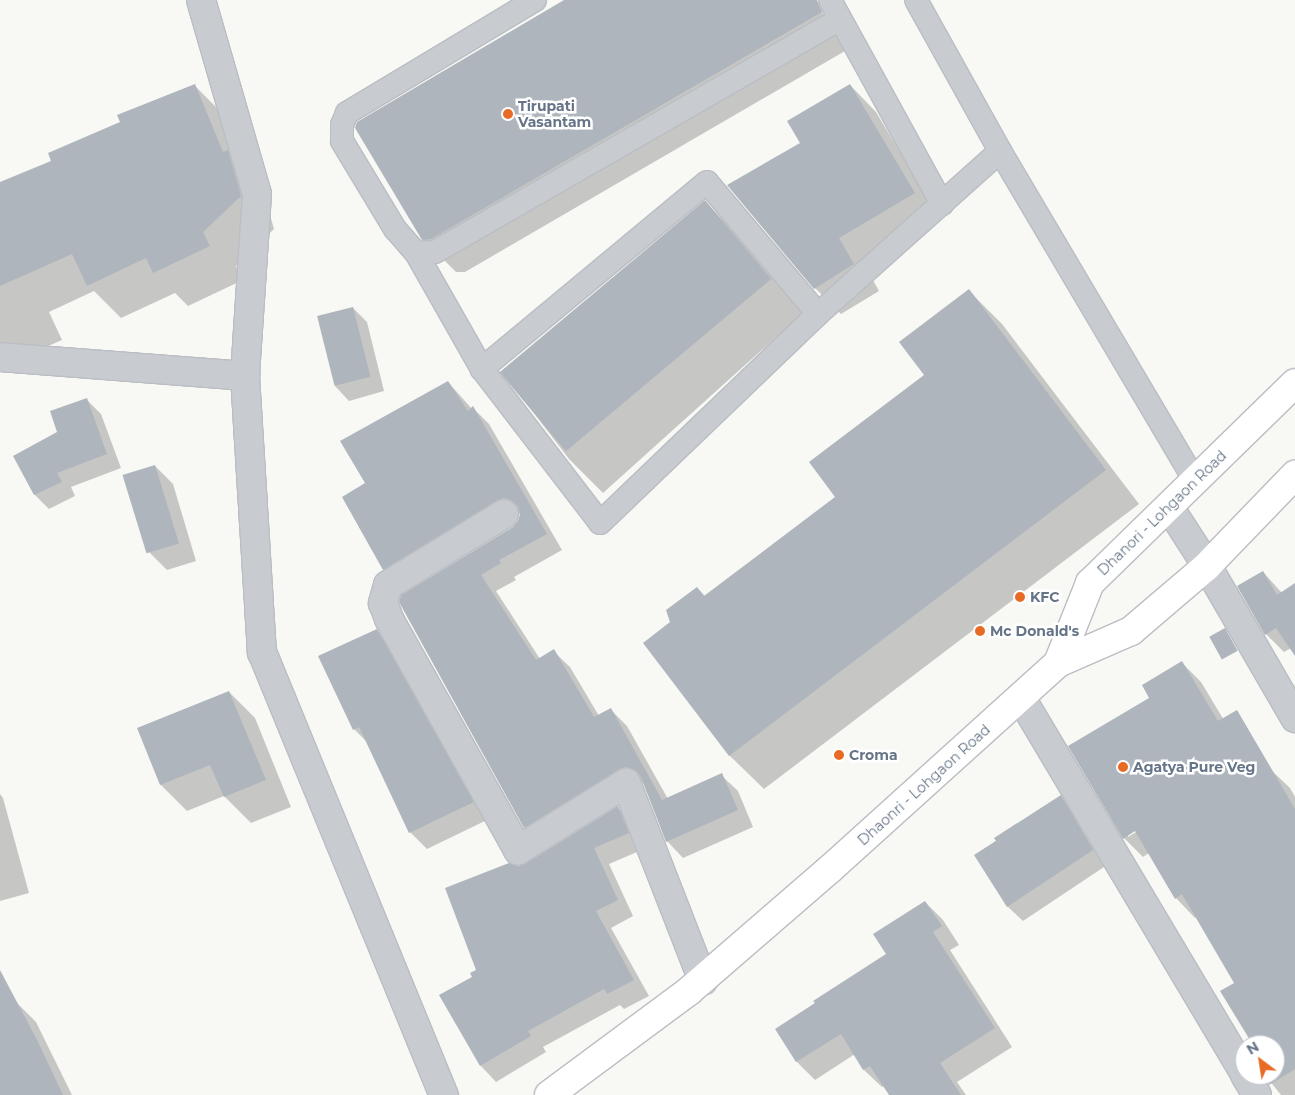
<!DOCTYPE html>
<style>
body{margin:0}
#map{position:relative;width:1295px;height:1095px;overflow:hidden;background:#f8f8f5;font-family:Montserrat,sans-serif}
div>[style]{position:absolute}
.shadow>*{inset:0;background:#0003}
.building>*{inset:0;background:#aeb5bc;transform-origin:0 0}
.roads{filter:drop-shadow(1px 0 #babec3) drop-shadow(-1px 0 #babec3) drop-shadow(0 1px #babec3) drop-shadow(0 -1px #babec3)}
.lane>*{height:22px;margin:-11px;padding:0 11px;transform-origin:11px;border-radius:11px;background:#c8cbcf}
.street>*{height:28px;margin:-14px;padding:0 14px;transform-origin:14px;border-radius:14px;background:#c8cbcf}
.secondary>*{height:28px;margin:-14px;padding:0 14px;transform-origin:14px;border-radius:14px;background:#fff}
.dots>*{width:14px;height:14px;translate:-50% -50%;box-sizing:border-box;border:2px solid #fff;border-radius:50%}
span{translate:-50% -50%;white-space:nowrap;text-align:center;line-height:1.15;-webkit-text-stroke:5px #fff;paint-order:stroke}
.poi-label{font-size:14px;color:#667487;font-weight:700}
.left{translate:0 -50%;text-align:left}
.street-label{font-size:14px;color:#667487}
.north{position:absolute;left:1235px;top:1035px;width:50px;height:50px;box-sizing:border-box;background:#fff;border:1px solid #c2c7cf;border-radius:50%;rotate:329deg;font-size:14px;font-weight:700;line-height:20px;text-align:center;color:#667487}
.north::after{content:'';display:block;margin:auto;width:18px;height:22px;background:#e86b25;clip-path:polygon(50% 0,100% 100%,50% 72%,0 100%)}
</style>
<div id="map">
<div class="shadow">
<div style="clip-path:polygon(567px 0,815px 0,845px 51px,465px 272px,456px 272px,423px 239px)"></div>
<div style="clip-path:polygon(850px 85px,876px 112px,940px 219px,864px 264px,879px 291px,841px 314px,815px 288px,801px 144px)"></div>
<div style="clip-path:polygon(195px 86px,228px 119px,261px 184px,274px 229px,236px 266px,243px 280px,188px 306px,175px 293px,121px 318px,94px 291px,49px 312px,62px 340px,16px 360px,0 359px,0 184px,52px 161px,122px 122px)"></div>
<div style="clip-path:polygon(705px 202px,738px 235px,803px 313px,603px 493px,569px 459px,507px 378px)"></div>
<div style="clip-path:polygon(969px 291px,1002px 324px,1139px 504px,764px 789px,730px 756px,645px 643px,672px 622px,697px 588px,705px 596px,837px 497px,926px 375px)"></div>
<div style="clip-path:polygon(353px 308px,367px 322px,384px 391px,349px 401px,335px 386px)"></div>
<div style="clip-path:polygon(448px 382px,472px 409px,473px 408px,489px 424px,562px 550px,514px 577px,516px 580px,496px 591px,540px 659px,553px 651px,570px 667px,599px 716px,611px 710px,627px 726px,668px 799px,721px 775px,738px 791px,753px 827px,683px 858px,667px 841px,643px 783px,634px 786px,541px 844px,525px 827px,401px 602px,513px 528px,519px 522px,521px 514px,512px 517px,400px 585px,384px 569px,367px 484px)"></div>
<div style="clip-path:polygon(86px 399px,101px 414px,121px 468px,71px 487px,75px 496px,49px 509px,35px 495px,15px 456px,59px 433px)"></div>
<div style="clip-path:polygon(155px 466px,173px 484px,196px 561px,167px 570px,149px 552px)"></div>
<div style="clip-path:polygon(1263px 572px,1282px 593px,1295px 584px,1295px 654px,1291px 648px,1284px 652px,1266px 634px)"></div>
<div style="clip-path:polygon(376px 630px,393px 647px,489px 819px,427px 849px,410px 832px,367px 742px,354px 729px)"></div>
<div style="clip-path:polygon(evenodd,1182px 663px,1201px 682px,1245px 755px,1270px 769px,1290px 788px,1295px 797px,1295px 1095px,1281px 1095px,1265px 1075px,1275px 1075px,1275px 1045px,1254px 1045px,1236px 983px,1197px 916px,1195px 918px,1176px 898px,1149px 853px,1143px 857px,1124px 838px,1151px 698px,1182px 663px,1140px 827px,1141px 829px,1128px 837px,1128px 834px,1140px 827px)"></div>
<div style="clip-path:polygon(229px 692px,255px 718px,291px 807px,251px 823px,224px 796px,187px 811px,161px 785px,139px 729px)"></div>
<div style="clip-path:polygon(0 794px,3px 798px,29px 893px,0 901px)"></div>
<div style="clip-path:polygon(1061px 797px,1075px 812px,1107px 865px,1023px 921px,1008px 907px,975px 855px)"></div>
<div style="clip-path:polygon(618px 808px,634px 824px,644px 849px,609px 864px,633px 916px,611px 928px,649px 996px,624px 1009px,620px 1005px,543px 1047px,546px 1052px,496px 1082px,481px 1066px,441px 996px,474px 977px,478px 970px,518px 867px,527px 864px)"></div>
<div style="clip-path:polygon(925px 902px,943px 920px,959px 945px,950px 950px,1012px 1047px,957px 1082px,966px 1095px,890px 1095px,884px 1086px,882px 1087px,864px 1070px,855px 1054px,815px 1080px,797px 1062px,777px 1029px,888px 954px)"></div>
<div style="clip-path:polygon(15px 1001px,36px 1022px,72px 1095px,0 1095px,0 1010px)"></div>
</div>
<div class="building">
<div style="clip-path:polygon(564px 0,817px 0,822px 12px,431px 239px,422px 240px,355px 128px,357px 122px)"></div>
<div style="clip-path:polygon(195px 84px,223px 152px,228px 150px,241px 196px,203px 232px,210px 246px,153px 273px,146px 258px,87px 286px,72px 254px,0 286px,0 182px,51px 161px,48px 153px,120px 122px,117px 115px)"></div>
<div style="clip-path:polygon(850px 84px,915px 193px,839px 238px,854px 264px,814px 289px,727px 185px,800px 143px,787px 121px)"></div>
<div style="left:705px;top:200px;width:103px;height:268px;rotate:50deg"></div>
<div style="clip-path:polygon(969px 289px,1106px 470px,729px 756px,643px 643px,670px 622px,666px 610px,697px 587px,704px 596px,835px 497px,809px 462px,924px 375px,899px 342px)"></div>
<div style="left:353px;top:307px;width:72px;height:37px;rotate:76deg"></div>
<div style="clip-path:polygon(448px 381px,468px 411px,473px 406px,547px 534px,499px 560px,501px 563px,481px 575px,536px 660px,554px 649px,594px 717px,611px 708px,662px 800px,722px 773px,738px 810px,666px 842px,641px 777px,635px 770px,626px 767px,618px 770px,524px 828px,399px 602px,401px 595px,513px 527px,518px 521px,520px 514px,518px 506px,511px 500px,503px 498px,496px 501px,383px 570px,342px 497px,365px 483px,340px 441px)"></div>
<div style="clip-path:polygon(87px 398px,107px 454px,57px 473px,62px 482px,34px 495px,13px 456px,57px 432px,50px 411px)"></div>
<div style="left:155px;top:465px;width:82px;height:34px;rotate:73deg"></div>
<div style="clip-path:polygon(1263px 571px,1277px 595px,1295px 583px,1295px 656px,1276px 628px,1265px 635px,1237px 586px)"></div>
<div style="left:1225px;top:628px;width:26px;height:18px;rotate:61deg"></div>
<div style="clip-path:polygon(377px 629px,474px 802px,409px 833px,359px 727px,353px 730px,318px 656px)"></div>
<div style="clip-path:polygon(1182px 661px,1218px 721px,1237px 710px,1295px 809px,1295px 1069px,1269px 1085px,1263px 1075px,1275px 1075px,1275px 1045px,1253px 1045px,1220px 991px,1234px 983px,1182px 894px,1175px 899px,1135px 831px,1123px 839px,1068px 746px,1149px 698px,1142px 685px)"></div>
<div style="clip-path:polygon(229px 691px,266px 780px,224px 797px,210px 765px,160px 785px,137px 728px)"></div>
<div style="clip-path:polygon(1061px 795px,1093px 850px,1007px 907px,974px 855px,996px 841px,994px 838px)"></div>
<div style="clip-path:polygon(618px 806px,629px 833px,594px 848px,618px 900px,596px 911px,634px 980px,607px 994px,604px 989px,528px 1031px,531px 1036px,480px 1066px,439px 995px,472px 977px,470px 973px,476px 970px,445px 888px,509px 863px,518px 866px,526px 863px)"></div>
<div style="clip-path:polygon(925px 901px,942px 926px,933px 932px,995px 1028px,940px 1063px,961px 1095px,889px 1095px,870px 1066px,863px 1070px,841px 1034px,796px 1062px,775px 1029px,815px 1003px,813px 1001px,886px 954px,873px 934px)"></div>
<div style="clip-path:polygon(0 970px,37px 1040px,63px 1095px,0 1095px)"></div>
</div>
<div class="roads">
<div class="lane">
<div style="left:830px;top:0;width:233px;rotate:61.2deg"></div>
<div style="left:916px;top:0;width:173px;rotate:60.9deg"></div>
<div style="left:416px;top:253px;width:19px;rotate:-3deg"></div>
<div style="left:435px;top:252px;width:467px;rotate:-29.9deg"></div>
<div style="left:818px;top:314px;width:172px;rotate:-130.1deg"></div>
<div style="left:707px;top:182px;width:293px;rotate:140.3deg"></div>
<div style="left:482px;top:369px;width:194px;rotate:52.5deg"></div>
<div style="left:600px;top:523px;width:302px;rotate:-43.8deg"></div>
<div style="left:818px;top:314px;width:244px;rotate:-41.8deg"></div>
<div style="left:1000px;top:151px;width:383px;rotate:59.4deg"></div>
<div style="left:482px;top:369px;width:133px;rotate:-119.6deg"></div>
<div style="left:416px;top:253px;width:32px;rotate:-131deg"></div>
<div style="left:395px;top:229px;width:103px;rotate:-121.1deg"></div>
<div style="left:342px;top:141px;width:16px;rotate:-90deg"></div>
<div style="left:342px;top:125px;width:13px;rotate:-67deg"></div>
<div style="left:347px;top:113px;width:219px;rotate:-31deg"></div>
</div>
<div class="street">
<div style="left:201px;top:0;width:202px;rotate:73.9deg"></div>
<div style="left:257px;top:194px;width:182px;rotate:93.8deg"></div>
<div style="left:245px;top:376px;width:277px;rotate:86.5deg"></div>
<div style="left:262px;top:652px;width:479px;rotate:67.7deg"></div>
<div style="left:0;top:357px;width:246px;rotate:4.4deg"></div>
<div style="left:1169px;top:507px;width:70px;rotate:57.2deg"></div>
<div style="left:1207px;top:566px;width:176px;rotate:59.9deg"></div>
<div style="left:504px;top:514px;width:136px;rotate:148.5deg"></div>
<div style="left:388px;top:585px;width:19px;rotate:106deg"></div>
<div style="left:383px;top:603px;width:17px;rotate:69deg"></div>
<div style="left:389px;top:619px;width:265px;rotate:60.8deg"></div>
<div style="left:518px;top:850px;width:127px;rotate:-31.8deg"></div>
<div style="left:626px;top:783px;width:212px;rotate:68.7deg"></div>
<div style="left:1021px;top:698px;width:438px;rotate:59.2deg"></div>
<div style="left:1245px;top:1075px;width:23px;rotate:59deg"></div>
</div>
<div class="secondary">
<div style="left:1058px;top:663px;width:86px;rotate:-68.2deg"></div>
<div style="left:1090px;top:583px;width:286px;rotate:-44.3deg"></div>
<div style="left:549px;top:1095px;width:174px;rotate:-36.6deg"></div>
<div style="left:689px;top:991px;width:186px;rotate:-40.9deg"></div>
<div style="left:830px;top:869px;width:307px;rotate:-42.1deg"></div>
<div style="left:1058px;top:663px;width:80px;rotate:-23.7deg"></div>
<div style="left:1131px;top:631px;width:100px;rotate:-40.5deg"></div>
<div style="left:1207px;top:566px;width:127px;rotate:-46deg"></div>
</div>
</div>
<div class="dots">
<div style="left:508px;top:114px;background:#e86b25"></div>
<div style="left:1020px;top:597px;background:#e86b25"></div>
<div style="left:980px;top:631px;background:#e86b25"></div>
<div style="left:839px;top:755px;background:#e86b25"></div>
<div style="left:1123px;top:767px;background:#e86b25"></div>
</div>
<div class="poi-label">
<span class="left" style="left:518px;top:114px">Tirupati<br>Vasantam</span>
<span class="left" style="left:1030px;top:597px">KFC</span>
<span class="left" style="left:990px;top:631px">Mc Donald's</span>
<span class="left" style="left:849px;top:755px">Croma</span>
<span class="left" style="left:1133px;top:767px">Agatya Pure Veg</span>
</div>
<div class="street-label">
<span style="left:1162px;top:513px;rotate:-44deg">Dhanori - Lohgaon Road</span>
<span style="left:924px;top:785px;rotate:-42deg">Dhaonri - Lohgaon Road</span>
</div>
<div class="north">N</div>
</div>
